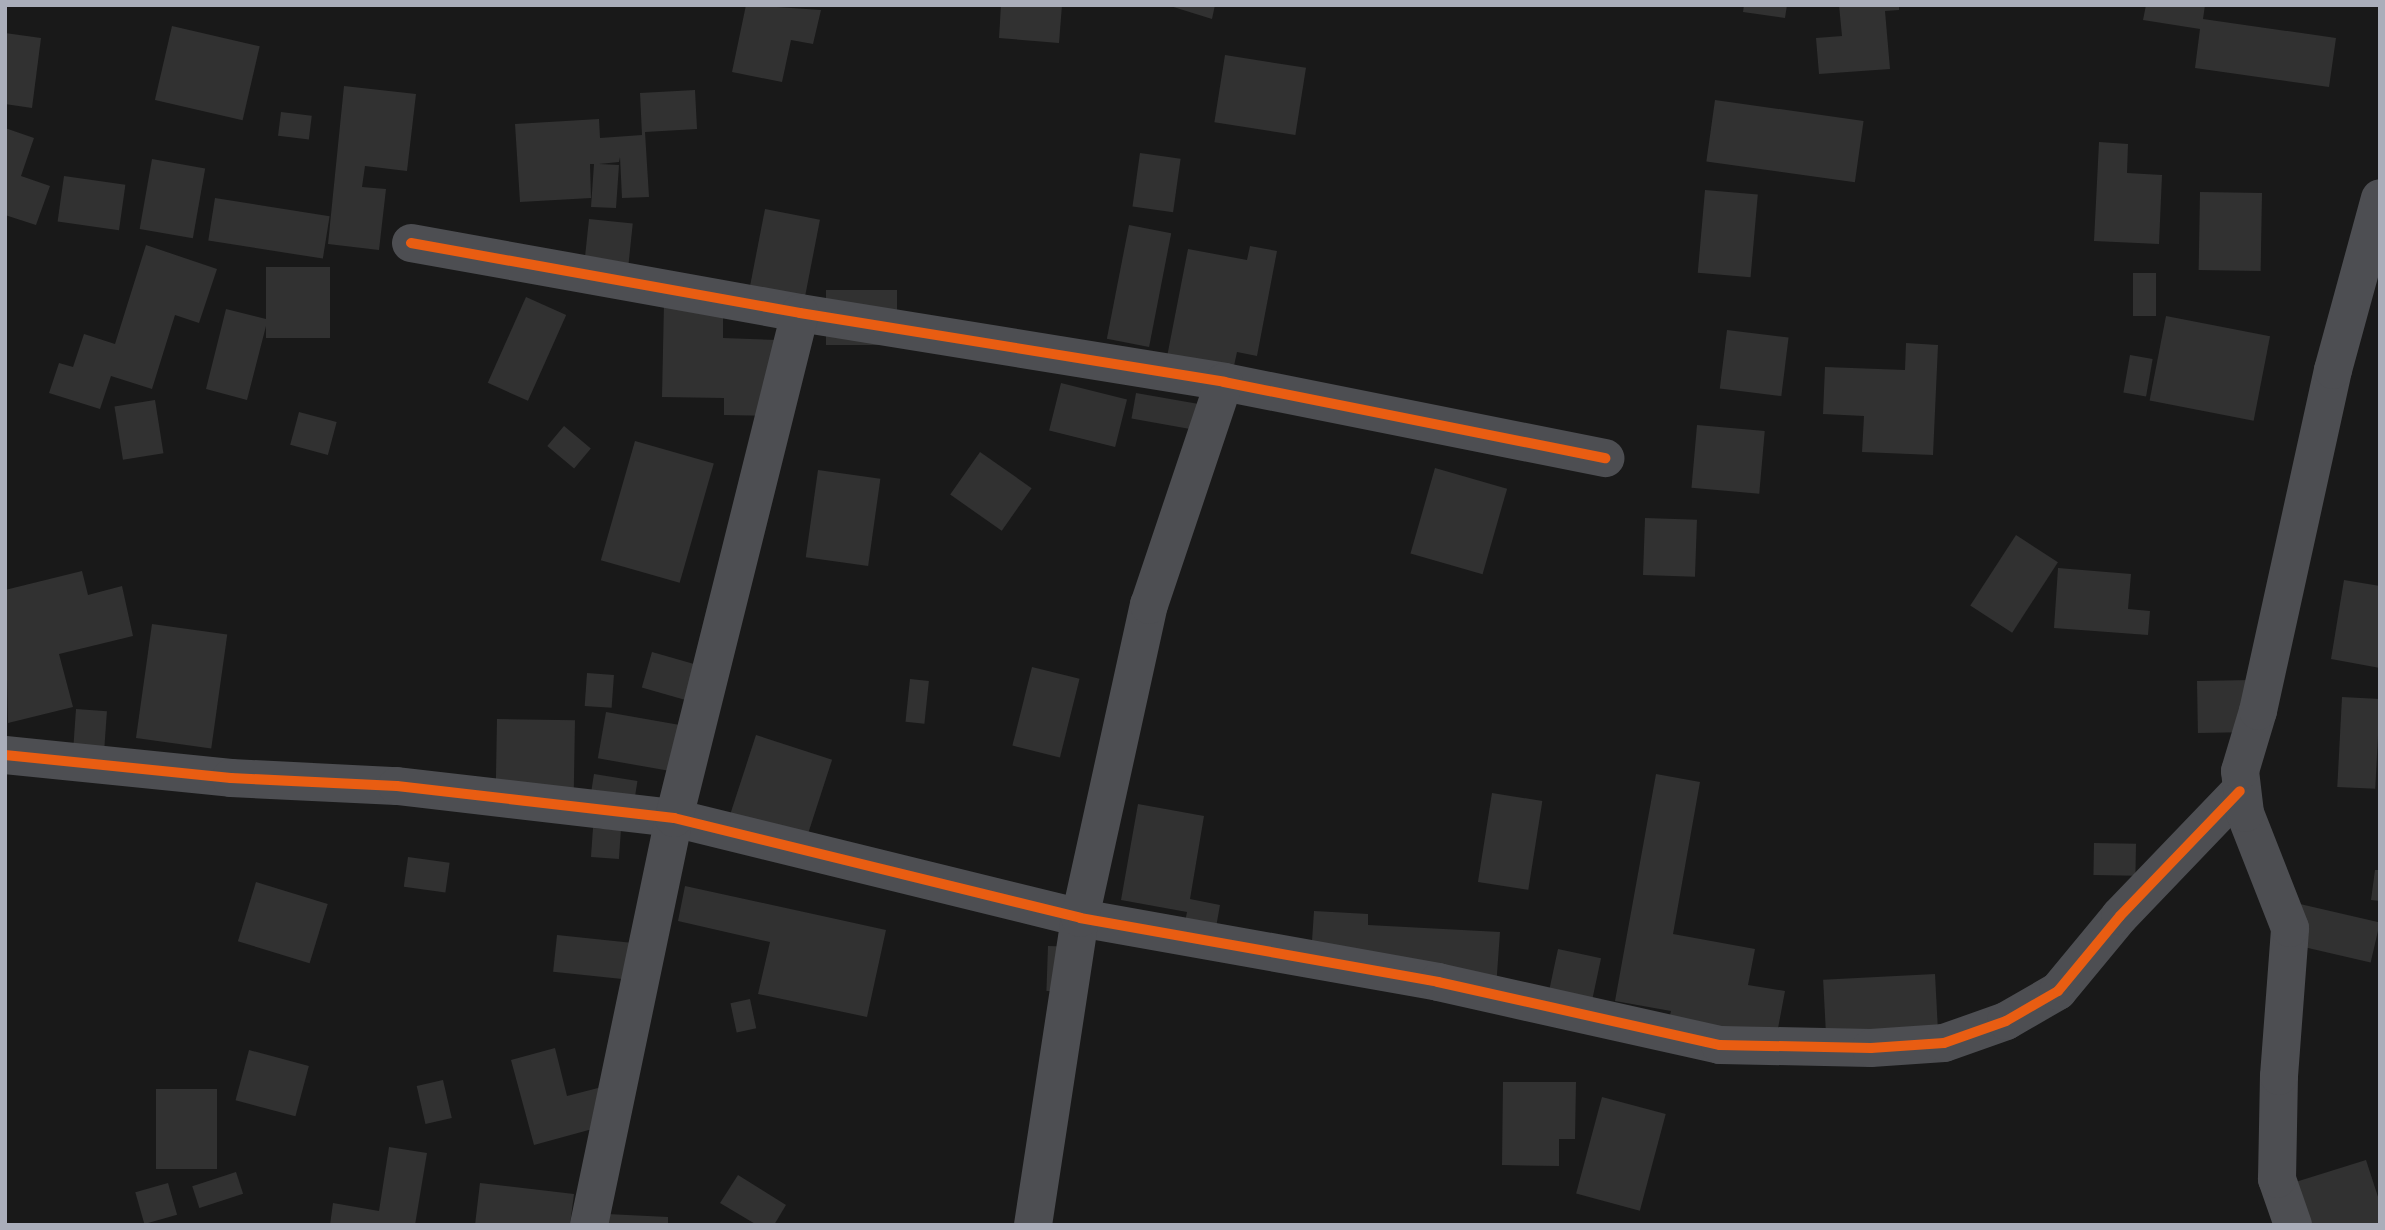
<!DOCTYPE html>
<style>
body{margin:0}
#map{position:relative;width:2385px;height:1230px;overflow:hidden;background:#191919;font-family:Mulish,sans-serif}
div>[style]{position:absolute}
.building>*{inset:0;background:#313131;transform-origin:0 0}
.minor>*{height:38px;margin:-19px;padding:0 19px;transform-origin:19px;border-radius:19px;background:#4d4e52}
.cycleway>*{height:10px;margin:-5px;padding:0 5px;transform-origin:5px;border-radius:5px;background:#e95d12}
span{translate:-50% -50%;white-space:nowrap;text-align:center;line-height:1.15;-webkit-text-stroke:6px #131315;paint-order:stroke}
.frame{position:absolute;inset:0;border:7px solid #aaaeba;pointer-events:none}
</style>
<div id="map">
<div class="building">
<div style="clip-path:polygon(746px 5px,821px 10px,813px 44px,791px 40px,782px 82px,732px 72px)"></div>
<div style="clip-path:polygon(1001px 5px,1062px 5px,1059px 43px,999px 38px)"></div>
<div style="clip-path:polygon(1167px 5px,1215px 5px,1212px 19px)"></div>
<div style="clip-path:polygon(1744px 5px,1787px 5px,1785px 18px,1743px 12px)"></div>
<div style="clip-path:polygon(1839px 5px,1899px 5px,1899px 10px,1885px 11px,1890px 69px,1819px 74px,1816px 38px,1842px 36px)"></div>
<div style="clip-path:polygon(2146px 5px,2205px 5px,2203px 19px,2336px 38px,2329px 87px,2195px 68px,2200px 29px,2143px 20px)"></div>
<div style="left:172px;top:26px;width:90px;height:76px;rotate:13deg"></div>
<div style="clip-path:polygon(5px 33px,41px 38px,32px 108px,5px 104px)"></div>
<div style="left:1225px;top:55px;width:82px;height:68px;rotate:9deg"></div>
<div style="clip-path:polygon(344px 86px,416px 94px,407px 171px,365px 166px,362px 187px,386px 189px,379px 250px,328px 244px)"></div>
<div style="clip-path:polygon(695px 90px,697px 129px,645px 132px,649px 197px,622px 198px,620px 157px,619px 162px,599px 164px,619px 165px,616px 208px,591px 207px,594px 164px,590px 164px,591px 198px,520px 202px,515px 124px,599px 119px,600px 138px,642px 135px,640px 93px)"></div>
<div style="left:1715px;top:100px;width:150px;height:62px;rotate:8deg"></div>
<div style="left:281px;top:112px;width:31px;height:24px;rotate:7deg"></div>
<div style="clip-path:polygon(5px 128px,34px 138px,21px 176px,50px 186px,36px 225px,5px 215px)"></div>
<div style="clip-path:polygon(2099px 142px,2128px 144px,2127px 173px,2162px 175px,2159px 244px,2094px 241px)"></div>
<div style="left:1140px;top:153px;width:41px;height:54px;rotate:8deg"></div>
<div style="left:152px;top:159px;width:54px;height:71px;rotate:10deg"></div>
<div style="left:64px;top:176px;width:62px;height:46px;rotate:8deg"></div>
<div style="left:1705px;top:190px;width:53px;height:83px;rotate:5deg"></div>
<div style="left:2200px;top:192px;width:62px;height:78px;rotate:1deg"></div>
<div style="left:215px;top:198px;width:116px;height:43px;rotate:9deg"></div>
<div style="left:765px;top:209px;width:56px;height:102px;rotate:11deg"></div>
<div style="left:589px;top:219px;width:44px;height:64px;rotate:6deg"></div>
<div style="left:1129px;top:225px;width:43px;height:116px;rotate:11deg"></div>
<div style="clip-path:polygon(146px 245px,217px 269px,199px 323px,175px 315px,152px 389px,111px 376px,100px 409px,49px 393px,59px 363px,73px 367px,84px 334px,115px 344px)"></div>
<div style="clip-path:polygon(1250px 246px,1277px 251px,1257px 356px,1237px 352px,1232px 375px,1166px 362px,1188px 249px,1247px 260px)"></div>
<div style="clip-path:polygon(266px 267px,330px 267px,330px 338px,266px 338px,266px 326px,247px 400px,206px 389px,226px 309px,266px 319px)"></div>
<div style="left:2133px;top:273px;width:23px;height:43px"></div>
<div style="left:826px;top:290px;width:71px;height:55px"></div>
<div style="left:526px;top:297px;width:44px;height:94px;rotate:24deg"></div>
<div style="clip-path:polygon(664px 303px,723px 305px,723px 338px,777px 340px,775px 416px,724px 415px,724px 398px,662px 397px)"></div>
<div style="left:2166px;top:316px;width:106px;height:86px;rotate:11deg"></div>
<div style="left:1727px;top:330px;width:62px;height:59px;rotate:7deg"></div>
<div style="clip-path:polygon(1906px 343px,1938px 345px,1933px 455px,1862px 452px,1864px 416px,1823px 414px,1825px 367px,1905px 370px)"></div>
<div style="left:2130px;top:355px;width:23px;height:38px;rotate:10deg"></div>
<div style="left:1061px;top:383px;width:68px;height:49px;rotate:14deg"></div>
<div style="left:1136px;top:393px;width:68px;height:26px;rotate:10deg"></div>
<div style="left:155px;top:400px;width:54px;height:41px;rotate:81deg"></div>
<div style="left:299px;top:412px;width:39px;height:34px;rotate:15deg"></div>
<div style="left:1697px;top:425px;width:68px;height:63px;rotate:5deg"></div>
<div style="left:564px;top:426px;width:35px;height:26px;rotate:40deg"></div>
<div style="left:635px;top:441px;width:82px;height:124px;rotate:16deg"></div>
<div style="left:980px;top:452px;width:63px;height:52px;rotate:35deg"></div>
<div style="left:1435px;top:468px;width:75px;height:89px;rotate:16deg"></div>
<div style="left:818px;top:470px;width:63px;height:88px;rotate:8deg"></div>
<div style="left:1645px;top:518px;width:52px;height:57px;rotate:2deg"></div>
<div style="left:2016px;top:535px;width:50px;height:84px;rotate:33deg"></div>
<div style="clip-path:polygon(2058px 568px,2131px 574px,2128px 609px,2150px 611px,2148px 635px,2054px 628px)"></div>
<div style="clip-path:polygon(82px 571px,88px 595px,122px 586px,133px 636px,59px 654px,73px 707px,8px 723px,5px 590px)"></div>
<div style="clip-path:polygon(2344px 580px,2380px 586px,2380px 668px,2331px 659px)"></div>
<div style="left:152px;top:624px;width:76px;height:115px;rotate:8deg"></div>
<div style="left:652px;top:652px;width:70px;height:37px;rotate:16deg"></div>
<div style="left:1032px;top:667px;width:49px;height:81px;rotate:14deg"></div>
<div style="left:587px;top:673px;width:27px;height:33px;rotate:4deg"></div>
<div style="left:910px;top:679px;width:19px;height:43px;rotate:6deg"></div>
<div style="left:2252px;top:680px;width:52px;height:55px;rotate:89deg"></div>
<div style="left:2342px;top:697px;width:38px;height:90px;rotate:3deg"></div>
<div style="left:76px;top:709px;width:31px;height:43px;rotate:4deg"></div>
<div style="left:606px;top:712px;width:88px;height:47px;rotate:10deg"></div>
<div style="left:497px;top:719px;width:78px;height:69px;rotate:1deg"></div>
<div style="left:756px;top:735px;width:80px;height:96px;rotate:18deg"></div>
<div style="left:594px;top:774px;width:44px;height:29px;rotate:9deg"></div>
<div style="clip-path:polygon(1656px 774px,1700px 782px,1673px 934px,1755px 949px,1748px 985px,1785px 991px,1776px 1039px,1669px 1020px,1671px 1011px,1615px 1001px)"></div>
<div style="left:1492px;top:793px;width:51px;height:90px;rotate:9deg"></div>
<div style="clip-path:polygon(1138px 804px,1204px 816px,1190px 899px,1220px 905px,1215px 933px,1184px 927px,1187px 912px,1121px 900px)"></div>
<div style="left:593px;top:828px;width:28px;height:29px;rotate:4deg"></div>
<div style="left:2094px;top:843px;width:42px;height:32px;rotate:1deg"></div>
<div style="left:408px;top:857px;width:42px;height:30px;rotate:8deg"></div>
<div style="clip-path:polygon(2375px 870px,2380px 870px,2380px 901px,2371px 900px)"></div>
<div style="left:256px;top:882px;width:75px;height:62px;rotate:17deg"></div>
<div style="clip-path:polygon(685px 886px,886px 930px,867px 1017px,758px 994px,770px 942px,678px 921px)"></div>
<div style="left:2300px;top:904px;width:82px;height:41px;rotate:13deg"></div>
<div style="clip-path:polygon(1314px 911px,1368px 914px,1368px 925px,1500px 932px,1496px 988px,1311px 956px)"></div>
<div style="left:557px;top:935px;width:79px;height:37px;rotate:6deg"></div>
<div style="left:1048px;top:946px;width:25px;height:45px;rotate:2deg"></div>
<div style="left:1558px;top:949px;width:44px;height:43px;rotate:12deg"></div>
<div style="left:1935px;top:974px;width:66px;height:112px;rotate:87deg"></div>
<div style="left:750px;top:999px;width:30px;height:20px;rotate:78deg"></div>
<div style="clip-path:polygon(555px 1048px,567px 1096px,598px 1088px,607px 1125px,534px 1145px,511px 1060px)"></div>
<div style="left:249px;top:1050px;width:62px;height:52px;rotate:15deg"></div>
<div style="left:443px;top:1080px;width:39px;height:27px;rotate:77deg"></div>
<div style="clip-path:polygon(1503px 1082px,1576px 1082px,1575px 1139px,1559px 1139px,1559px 1166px,1502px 1165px)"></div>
<div style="left:156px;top:1089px;width:61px;height:80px"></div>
<div style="left:1602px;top:1097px;width:66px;height:100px;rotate:15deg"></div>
<div style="clip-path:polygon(389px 1147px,427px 1153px,415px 1225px,330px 1225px,333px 1203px,379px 1211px)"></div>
<div style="clip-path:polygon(2366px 1160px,2380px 1203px,2380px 1225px,2296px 1225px,2283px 1186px)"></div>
<div style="left:236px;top:1172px;width:23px;height:46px;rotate:72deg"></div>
<div style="clip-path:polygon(738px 1175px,786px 1205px,774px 1225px,757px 1225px,720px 1203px)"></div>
<div style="left:168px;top:1183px;width:33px;height:34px;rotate:74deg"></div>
<div style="clip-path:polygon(480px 1183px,574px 1194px,570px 1225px,475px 1225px)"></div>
<div style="clip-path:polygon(607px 1214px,668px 1217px,668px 1225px,606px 1225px)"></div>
</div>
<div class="minor">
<div style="left:411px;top:243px;width:395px;rotate:10.2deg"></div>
<div style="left:800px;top:313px;width:430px;rotate:9.2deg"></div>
<div style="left:1224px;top:382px;width:389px;rotate:11.3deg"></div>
<div style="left:5px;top:755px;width:227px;rotate:5.8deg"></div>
<div style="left:231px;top:778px;width:166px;rotate:2.8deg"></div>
<div style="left:397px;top:786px;width:279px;rotate:6.6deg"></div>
<div style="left:674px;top:818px;width:418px;rotate:13.8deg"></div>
<div style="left:1080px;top:918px;width:364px;rotate:10.1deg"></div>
<div style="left:1438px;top:982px;width:289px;rotate:12.6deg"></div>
<div style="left:1720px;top:1045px;width:151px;rotate:1.1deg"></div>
<div style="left:1871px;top:1048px;width:73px;rotate:-3.9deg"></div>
<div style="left:1944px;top:1043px;width:66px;rotate:-19.5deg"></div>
<div style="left:2006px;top:1021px;width:60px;rotate:-30deg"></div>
<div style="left:2058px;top:991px;width:97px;rotate:-50.4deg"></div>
<div style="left:2120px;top:916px;width:173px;rotate:-46.2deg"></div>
<div style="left:589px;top:1225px;width:416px;rotate:-78.2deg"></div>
<div style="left:674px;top:818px;width:520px;rotate:-75.99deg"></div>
<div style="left:1033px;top:1225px;width:311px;rotate:-81.3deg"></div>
<div style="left:1080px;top:918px;width:321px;rotate:-77.6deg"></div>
<div style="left:1149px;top:605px;width:235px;rotate:-71.4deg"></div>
<div style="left:2293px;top:1225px;width:49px;rotate:-109.2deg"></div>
<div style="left:2277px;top:1179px;width:103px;rotate:-88.9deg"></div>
<div style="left:2279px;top:1076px;width:148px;rotate:-85.7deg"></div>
<div style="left:2290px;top:928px;width:123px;rotate:-111.4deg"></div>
<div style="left:2245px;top:813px;width:42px;rotate:-96.8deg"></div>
<div style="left:2240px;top:771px;width:63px;rotate:-73.3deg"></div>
<div style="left:2258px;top:711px;width:349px;rotate:-77.6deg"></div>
<div style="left:2333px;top:370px;width:178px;rotate:-74.7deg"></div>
</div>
<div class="cycleway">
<div style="left:411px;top:243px;width:395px;rotate:10.2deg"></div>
<div style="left:800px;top:313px;width:430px;rotate:9.2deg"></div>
<div style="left:1224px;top:382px;width:389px;rotate:11.3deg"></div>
<div style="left:5px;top:755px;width:227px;rotate:5.8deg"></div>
<div style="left:231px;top:778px;width:166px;rotate:2.8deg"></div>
<div style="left:397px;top:786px;width:279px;rotate:6.6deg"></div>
<div style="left:674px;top:818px;width:418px;rotate:13.8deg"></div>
<div style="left:1080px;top:918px;width:364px;rotate:10.1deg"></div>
<div style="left:1438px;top:982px;width:289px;rotate:12.6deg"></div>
<div style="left:1720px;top:1045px;width:151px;rotate:1.1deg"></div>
<div style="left:1871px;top:1048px;width:73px;rotate:-3.9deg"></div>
<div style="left:1944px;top:1043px;width:66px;rotate:-19.5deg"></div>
<div style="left:2006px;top:1021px;width:60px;rotate:-30deg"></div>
<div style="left:2058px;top:991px;width:97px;rotate:-50.4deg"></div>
<div style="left:2120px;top:916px;width:173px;rotate:-46.2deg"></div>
</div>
<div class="frame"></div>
</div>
